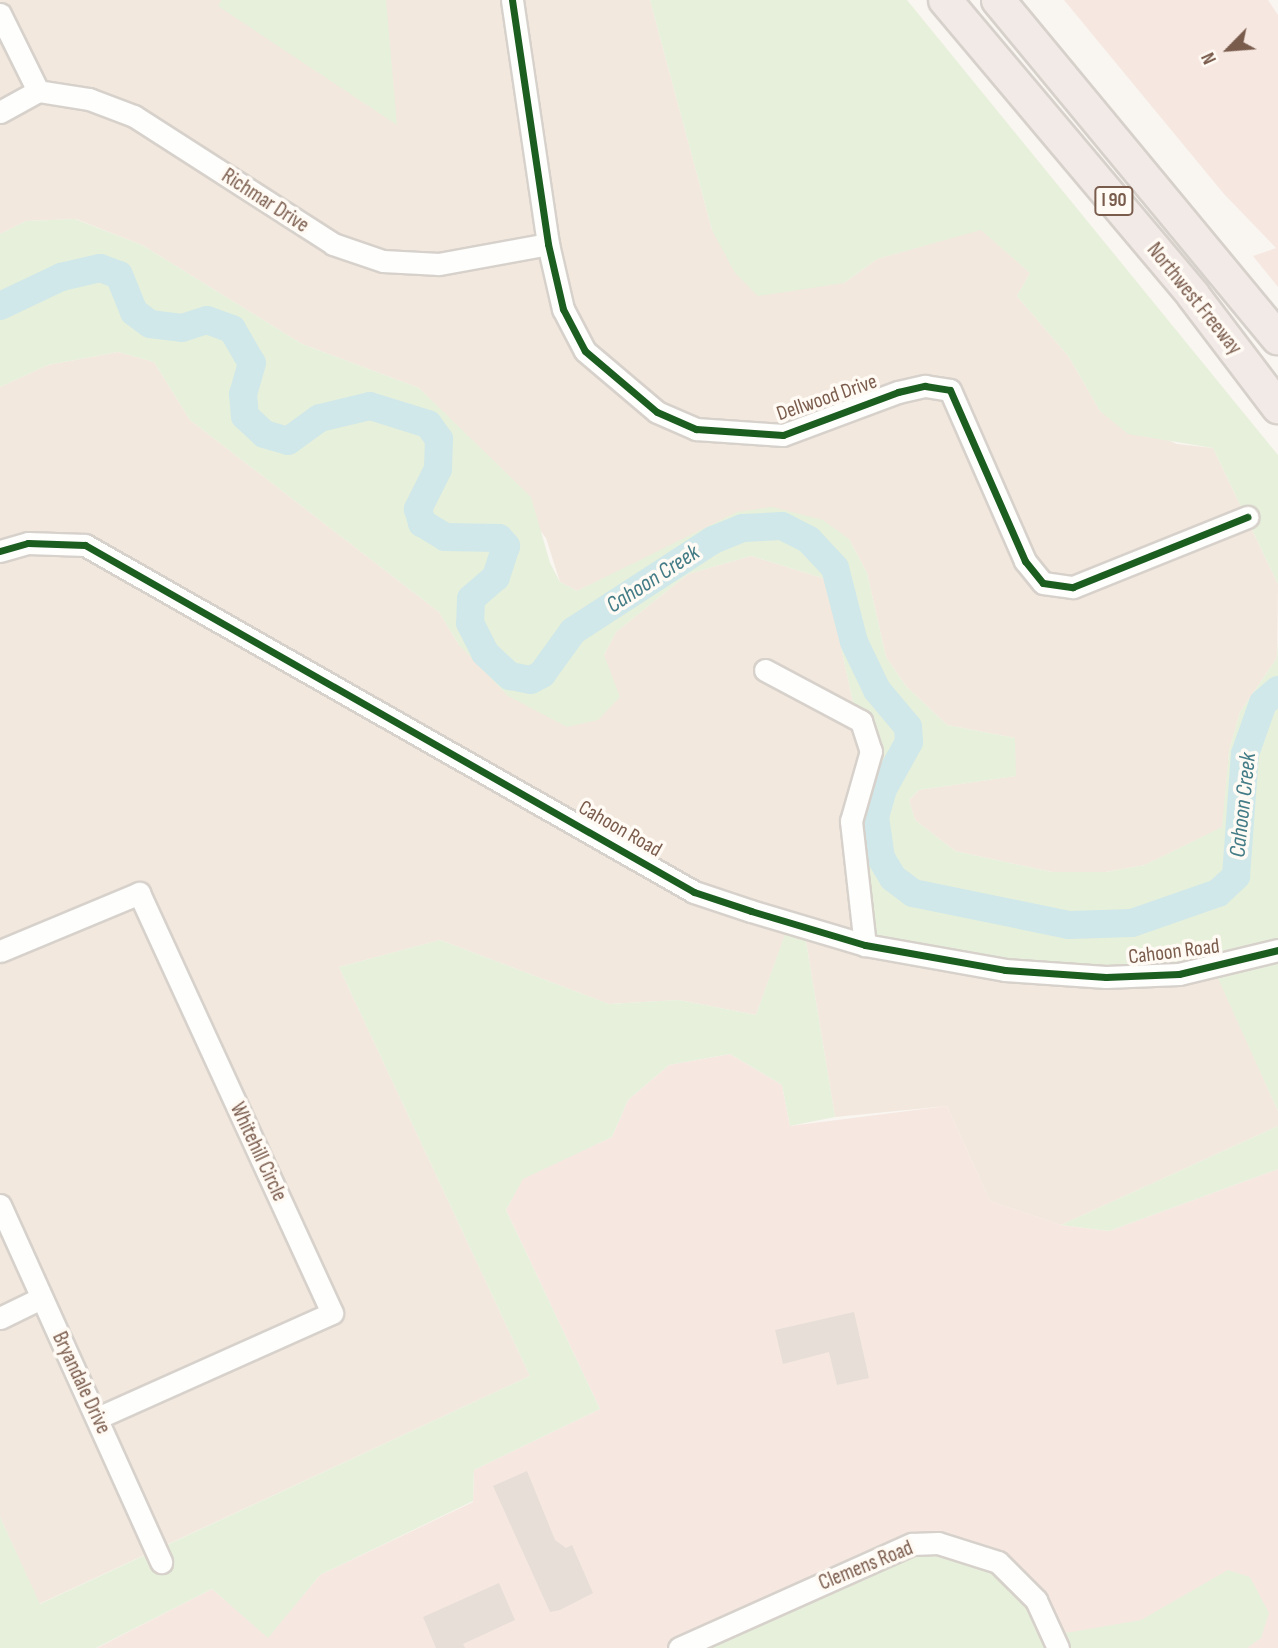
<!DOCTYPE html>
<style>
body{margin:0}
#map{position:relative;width:1278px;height:1648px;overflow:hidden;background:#f9f5f0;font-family:"Sofia Sans Condensed",sans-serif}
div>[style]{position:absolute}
.residential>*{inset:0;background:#f2e8de}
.commercial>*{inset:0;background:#f6e8e1}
.green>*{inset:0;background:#e7f0db}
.river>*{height:28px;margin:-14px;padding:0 14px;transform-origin:14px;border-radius:14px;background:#d0e8ea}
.building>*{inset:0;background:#e6ded7}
.roads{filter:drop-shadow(2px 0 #d7d1cb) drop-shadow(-2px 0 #d7d1cb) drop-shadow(0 2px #d7d1cb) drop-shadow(0 -2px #d7d1cb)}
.minor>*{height:21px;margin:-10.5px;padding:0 10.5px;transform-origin:10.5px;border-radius:10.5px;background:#fefefd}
.highway>*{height:32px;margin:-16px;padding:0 16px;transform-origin:16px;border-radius:16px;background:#f2eae7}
.cycleway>*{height:7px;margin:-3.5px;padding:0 3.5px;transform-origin:3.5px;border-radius:3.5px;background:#1b5e20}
span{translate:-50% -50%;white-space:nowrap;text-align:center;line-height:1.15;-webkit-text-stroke:7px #fffaf3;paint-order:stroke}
.shield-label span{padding:2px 5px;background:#fffaf3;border:2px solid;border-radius:5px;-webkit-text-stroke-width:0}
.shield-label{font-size:19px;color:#7a5c4d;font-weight:700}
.street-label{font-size:21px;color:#7a5c4d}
.water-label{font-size:23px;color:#437c86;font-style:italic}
.north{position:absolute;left:1194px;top:14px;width:70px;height:70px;-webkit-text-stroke:5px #fffaf3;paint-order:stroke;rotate:245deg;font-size:19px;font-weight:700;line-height:28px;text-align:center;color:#7a5c4d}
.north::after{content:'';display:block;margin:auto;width:24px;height:32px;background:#7a5c4d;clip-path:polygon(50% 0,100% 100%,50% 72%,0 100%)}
</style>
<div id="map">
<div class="residential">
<div style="clip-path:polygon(0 0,650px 0,712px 230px,844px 283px,877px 259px,981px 229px,1030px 273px,1017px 296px,1069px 357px,1100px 411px,1177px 444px,1213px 448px,1278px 584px,1277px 658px,1240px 712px,1229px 751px,1223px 827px,1145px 865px,1106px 872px,1052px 872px,955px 851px,915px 820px,909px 800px,919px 790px,1015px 776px,1015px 738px,947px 725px,906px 686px,886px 657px,867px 573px,849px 539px,664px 550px,577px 591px,560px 582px,546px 538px,479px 449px,419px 388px,302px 344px,142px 245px,76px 219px,26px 221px,0 234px)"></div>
<div style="clip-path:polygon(118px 352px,154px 362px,190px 420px,439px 612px,459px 645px,604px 655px,616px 632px,688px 574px,751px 556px,826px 579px,864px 752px,844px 827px,1217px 974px,1278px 1111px,1278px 1126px,1061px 1225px,990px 1201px,947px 1106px,835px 1117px,805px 935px,787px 930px,756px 1015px,679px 1000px,609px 1004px,440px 940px,339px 967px,530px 1376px,39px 1604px,0 1517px,0 387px,48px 365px)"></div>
</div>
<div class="commercial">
<div style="clip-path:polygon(1064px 0,1268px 0,1278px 15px,1278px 287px,1253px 256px,1276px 248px,1224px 194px)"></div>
<div style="clip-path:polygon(730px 1054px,782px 1085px,790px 1126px,947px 1106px,990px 1201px,1061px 1225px,1109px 1231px,1278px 1169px,1278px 1648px,1066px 1648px,1038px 1585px,994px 1549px,942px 1536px,907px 1539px,666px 1648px,97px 1648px,212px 1589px,268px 1637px,320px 1575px,473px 1502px,474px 1470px,600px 1409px,506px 1210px,523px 1178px,612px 1137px,628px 1100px,669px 1065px)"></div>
</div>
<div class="green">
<div style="clip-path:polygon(221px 0,386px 0,397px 125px,218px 6px)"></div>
<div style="clip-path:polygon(650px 0,907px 0,1278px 455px,1278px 584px,1213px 448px,1128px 434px,1100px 411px,1069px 357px,1017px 296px,1030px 273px,981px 230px,877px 259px,844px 283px,758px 296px,735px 273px,712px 230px)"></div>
<div style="clip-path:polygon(75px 219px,142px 245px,302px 344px,419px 388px,531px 497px,550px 563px,560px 582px,577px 591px,737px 512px,772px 507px,823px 520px,849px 539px,867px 573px,886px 657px,906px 686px,947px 725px,1015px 738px,1016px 776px,919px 790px,909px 800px,915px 820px,955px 851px,1052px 872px,1106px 872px,1145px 865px,1222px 827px,1229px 751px,1240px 712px,1277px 658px,1278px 639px,1278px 1111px,1216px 974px,1162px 980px,859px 949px,854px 881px,864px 752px,826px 579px,751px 556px,688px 574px,616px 632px,604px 655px,620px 697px,598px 720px,567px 727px,508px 696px,459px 645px,439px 612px,190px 420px,154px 362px,118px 352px,48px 365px,0 387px,0 234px,26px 221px)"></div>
<div style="clip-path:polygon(787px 929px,805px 935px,835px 1117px,790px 1126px,782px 1085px,730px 1054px,669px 1065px,628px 1100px,612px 1137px,523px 1179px,506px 1210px,600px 1409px,474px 1470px,473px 1501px,320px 1575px,268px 1638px,212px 1589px,96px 1648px,0 1648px,0 1517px,40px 1604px,530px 1376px,339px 967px,440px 940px,609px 1004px,679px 1000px,756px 1015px)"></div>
<div style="clip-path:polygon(1278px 1126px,1278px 1169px,1109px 1231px,1061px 1225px)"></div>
<div style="clip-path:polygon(946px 1551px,994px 1568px,1031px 1605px,1051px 1648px,699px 1648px,913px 1552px)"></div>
<div style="clip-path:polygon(1228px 1570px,1250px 1577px,1269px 1613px,1261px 1638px,1247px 1648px,1066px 1648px,1060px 1634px,1141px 1620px)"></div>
</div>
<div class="river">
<div style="left:0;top:306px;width:68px;rotate:-25.4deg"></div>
<div style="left:61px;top:277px;width:40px;rotate:-13deg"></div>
<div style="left:100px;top:268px;width:20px;rotate:20deg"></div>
<div style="left:119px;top:275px;width:40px;rotate:68deg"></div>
<div style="left:134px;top:312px;width:20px;rotate:37deg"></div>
<div style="left:150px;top:324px;width:32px;rotate:7deg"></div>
<div style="left:182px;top:328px;width:26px;rotate:-18deg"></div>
<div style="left:207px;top:320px;width:27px;rotate:20deg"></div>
<div style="left:232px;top:329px;width:39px;rotate:60deg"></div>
<div style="left:252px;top:363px;width:32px;rotate:106deg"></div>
<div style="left:243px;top:394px;width:22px;rotate:85deg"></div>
<div style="left:245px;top:416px;width:26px;rotate:43deg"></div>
<div style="left:264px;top:434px;width:25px;rotate:16deg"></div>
<div style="left:288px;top:441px;width:39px;rotate:-36deg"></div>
<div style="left:320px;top:418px;width:51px;rotate:-13.5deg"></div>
<div style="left:370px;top:406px;width:61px;rotate:17.2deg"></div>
<div style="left:428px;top:424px;width:19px;rotate:54deg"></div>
<div style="left:439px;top:439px;width:30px;rotate:92deg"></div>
<div style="left:438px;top:469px;width:45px;rotate:116.6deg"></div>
<div style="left:418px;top:509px;width:15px;rotate:74deg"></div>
<div style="left:422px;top:523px;width:27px;rotate:31deg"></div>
<div style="left:445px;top:537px;width:54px;rotate:1.1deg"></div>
<div style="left:499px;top:538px;width:11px;rotate:49deg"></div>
<div style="left:506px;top:546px;width:33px;rotate:108deg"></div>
<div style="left:496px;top:577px;width:33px;rotate:139deg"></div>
<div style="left:471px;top:599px;width:24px;rotate:92deg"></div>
<div style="left:470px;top:623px;width:34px;rotate:63deg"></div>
<div style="left:485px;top:653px;width:34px;rotate:43deg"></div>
<div style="left:510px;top:676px;width:21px;rotate:11deg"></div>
<div style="left:531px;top:680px;width:13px;rotate:-29deg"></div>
<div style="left:542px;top:674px;width:53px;rotate:-54.2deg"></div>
<div style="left:573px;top:631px;width:167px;rotate:-33deg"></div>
<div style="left:713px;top:540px;width:32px;rotate:-22deg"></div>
<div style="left:743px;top:528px;width:39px;rotate:-3deg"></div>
<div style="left:782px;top:526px;width:30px;rotate:27deg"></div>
<div style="left:809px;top:540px;width:38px;rotate:47deg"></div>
<div style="left:835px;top:568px;width:76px;rotate:75.6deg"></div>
<div style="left:854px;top:642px;width:53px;rotate:64.4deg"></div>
<div style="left:877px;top:690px;width:48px;rotate:50deg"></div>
<div style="left:908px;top:727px;width:15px;rotate:86deg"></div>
<div style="left:909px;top:742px;width:54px;rotate:119deg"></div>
<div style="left:883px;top:789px;width:29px;rotate:106deg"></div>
<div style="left:875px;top:817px;width:41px;rotate:81.7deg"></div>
<div style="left:881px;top:858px;width:23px;rotate:59deg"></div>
<div style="left:893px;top:878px;width:25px;rotate:37deg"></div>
<div style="left:913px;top:893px;width:159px;rotate:11.6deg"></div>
<div style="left:1069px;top:925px;width:63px;rotate:-1.8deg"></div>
<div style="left:1132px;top:923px;width:91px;rotate:-19.2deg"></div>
<div style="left:1218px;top:893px;width:25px;rotate:-43deg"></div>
<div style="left:1236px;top:876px;width:122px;rotate:-85.8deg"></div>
<div style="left:1245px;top:754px;width:54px;rotate:-70.6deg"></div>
<div style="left:1263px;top:703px;width:20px;rotate:-41deg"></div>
</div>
<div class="building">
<div style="clip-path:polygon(854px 1312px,869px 1378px,837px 1385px,829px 1352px,783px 1364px,775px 1330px)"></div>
<div style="clip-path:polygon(527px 1471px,555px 1540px,566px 1548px,572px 1545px,593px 1593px,560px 1610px,550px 1612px,493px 1486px)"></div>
<div style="clip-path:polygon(499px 1583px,515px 1620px,463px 1644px,465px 1648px,436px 1648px,423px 1617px)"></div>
</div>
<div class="roads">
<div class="minor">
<div style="left:512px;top:0;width:247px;rotate:81.6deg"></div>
<div style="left:548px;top:244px;width:67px;rotate:77deg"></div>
<div style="left:563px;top:309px;width:47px;rotate:62.4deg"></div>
<div style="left:585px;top:351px;width:94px;rotate:40.3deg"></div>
<div style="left:657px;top:412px;width:43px;rotate:23.6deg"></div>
<div style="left:696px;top:429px;width:87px;rotate:3.9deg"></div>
<div style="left:783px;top:435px;width:123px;rotate:-20.5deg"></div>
<div style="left:898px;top:392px;width:28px;rotate:-13deg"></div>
<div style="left:925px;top:386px;width:25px;rotate:9deg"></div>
<div style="left:950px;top:390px;width:187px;rotate:66.3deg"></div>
<div style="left:1025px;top:561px;width:28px;rotate:51deg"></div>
<div style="left:1043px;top:583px;width:30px;rotate:8deg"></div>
<div style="left:1073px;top:587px;width:188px;rotate:-21.9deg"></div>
<div style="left:0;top:14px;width:86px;rotate:63.7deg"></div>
<div style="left:0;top:112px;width:43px;rotate:-28.9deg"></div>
<div style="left:38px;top:91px;width:52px;rotate:8.9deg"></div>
<div style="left:89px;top:99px;width:48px;rotate:20.7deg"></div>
<div style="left:134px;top:116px;width:237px;rotate:32.7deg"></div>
<div style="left:333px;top:244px;width:53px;rotate:18.8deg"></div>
<div style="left:383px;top:261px;width:56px;rotate:3.1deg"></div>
<div style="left:439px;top:264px;width:111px;rotate:-10.4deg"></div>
<div style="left:0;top:551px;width:29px;rotate:-16deg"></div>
<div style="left:28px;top:543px;width:57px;rotate:2deg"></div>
<div style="left:85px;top:545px;width:701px;rotate:29.67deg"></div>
<div style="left:694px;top:892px;width:60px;rotate:18.4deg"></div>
<div style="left:751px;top:911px;width:119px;rotate:16.6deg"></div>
<div style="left:865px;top:945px;width:142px;rotate:10.1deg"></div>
<div style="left:1005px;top:970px;width:101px;rotate:4deg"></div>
<div style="left:1106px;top:977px;width:73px;rotate:-2.4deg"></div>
<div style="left:1179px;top:974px;width:102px;rotate:-13.6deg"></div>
<div style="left:765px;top:670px;width:109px;rotate:28deg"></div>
<div style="left:861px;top:721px;width:32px;rotate:72deg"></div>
<div style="left:871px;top:751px;width:73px;rotate:105.9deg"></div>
<div style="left:851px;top:821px;width:125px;rotate:83.6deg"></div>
<div style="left:0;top:951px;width:151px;rotate:-22.6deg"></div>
<div style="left:139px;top:893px;width:462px;rotate:65.3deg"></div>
<div style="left:332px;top:1313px;width:257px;rotate:155.9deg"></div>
<div style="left:0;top:1205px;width:392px;rotate:65.7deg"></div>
<div style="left:0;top:1318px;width:46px;rotate:-26deg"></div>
<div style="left:679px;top:1648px;width:255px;rotate:-24.1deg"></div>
<div style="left:912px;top:1544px;width:26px;rotate:-2deg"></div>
<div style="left:938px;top:1543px;width:63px;rotate:17.6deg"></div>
<div style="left:998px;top:1562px;width:54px;rotate:45deg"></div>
<div style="left:1036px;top:1600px;width:53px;rotate:65.4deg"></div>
</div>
<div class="highway">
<div style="left:945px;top:0;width:385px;rotate:49.9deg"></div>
<div style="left:1193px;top:295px;width:141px;rotate:52.8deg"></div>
<div style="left:998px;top:0;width:439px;rotate:50.4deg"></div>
</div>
</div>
<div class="cycleway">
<div style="left:512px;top:0;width:247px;rotate:81.6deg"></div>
<div style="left:548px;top:244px;width:67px;rotate:77deg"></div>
<div style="left:563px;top:309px;width:47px;rotate:62.4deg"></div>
<div style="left:585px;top:351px;width:94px;rotate:40.3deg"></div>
<div style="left:657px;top:412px;width:43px;rotate:23.6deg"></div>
<div style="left:696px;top:429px;width:87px;rotate:3.9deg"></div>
<div style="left:783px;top:435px;width:123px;rotate:-20.5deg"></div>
<div style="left:898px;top:392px;width:28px;rotate:-13deg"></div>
<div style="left:925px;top:386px;width:25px;rotate:9deg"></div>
<div style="left:950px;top:390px;width:187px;rotate:66.3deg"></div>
<div style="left:1025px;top:561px;width:28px;rotate:51deg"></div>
<div style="left:1043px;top:583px;width:30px;rotate:8deg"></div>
<div style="left:1073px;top:587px;width:188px;rotate:-21.9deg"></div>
<div style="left:0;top:551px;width:29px;rotate:-16deg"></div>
<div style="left:28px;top:543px;width:57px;rotate:2deg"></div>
<div style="left:85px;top:545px;width:701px;rotate:29.67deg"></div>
<div style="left:694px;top:892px;width:60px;rotate:18.4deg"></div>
<div style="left:751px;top:911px;width:119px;rotate:16.6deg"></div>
<div style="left:865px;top:945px;width:142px;rotate:10.1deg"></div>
<div style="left:1005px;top:970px;width:101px;rotate:4deg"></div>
<div style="left:1106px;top:977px;width:73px;rotate:-2.4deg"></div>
<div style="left:1179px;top:974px;width:102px;rotate:-13.6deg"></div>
</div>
<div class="shield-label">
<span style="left:1114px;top:201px">I 90</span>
</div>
<div class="street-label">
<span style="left:265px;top:201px;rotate:33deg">Richmar Drive</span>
<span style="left:1194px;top:299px;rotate:51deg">Northwest Freeway</span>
<span style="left:827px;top:398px;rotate:-19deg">Dellwood Drive</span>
<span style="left:620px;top:829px;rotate:30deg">Cahoon Road</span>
<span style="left:1174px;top:952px;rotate:-7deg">Cahoon Road</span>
<span style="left:258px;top:1152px;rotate:65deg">Whitehill Circle</span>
<span style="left:81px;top:1383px;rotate:65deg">Bryandale Drive</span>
<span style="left:866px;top:1566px;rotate:-22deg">Clemens Road</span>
</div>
<div class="water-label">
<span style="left:653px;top:579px;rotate:-33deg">Cahoon Creek</span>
<span style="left:1243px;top:805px;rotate:-84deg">Cahoon Creek</span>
</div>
<div class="north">N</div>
</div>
